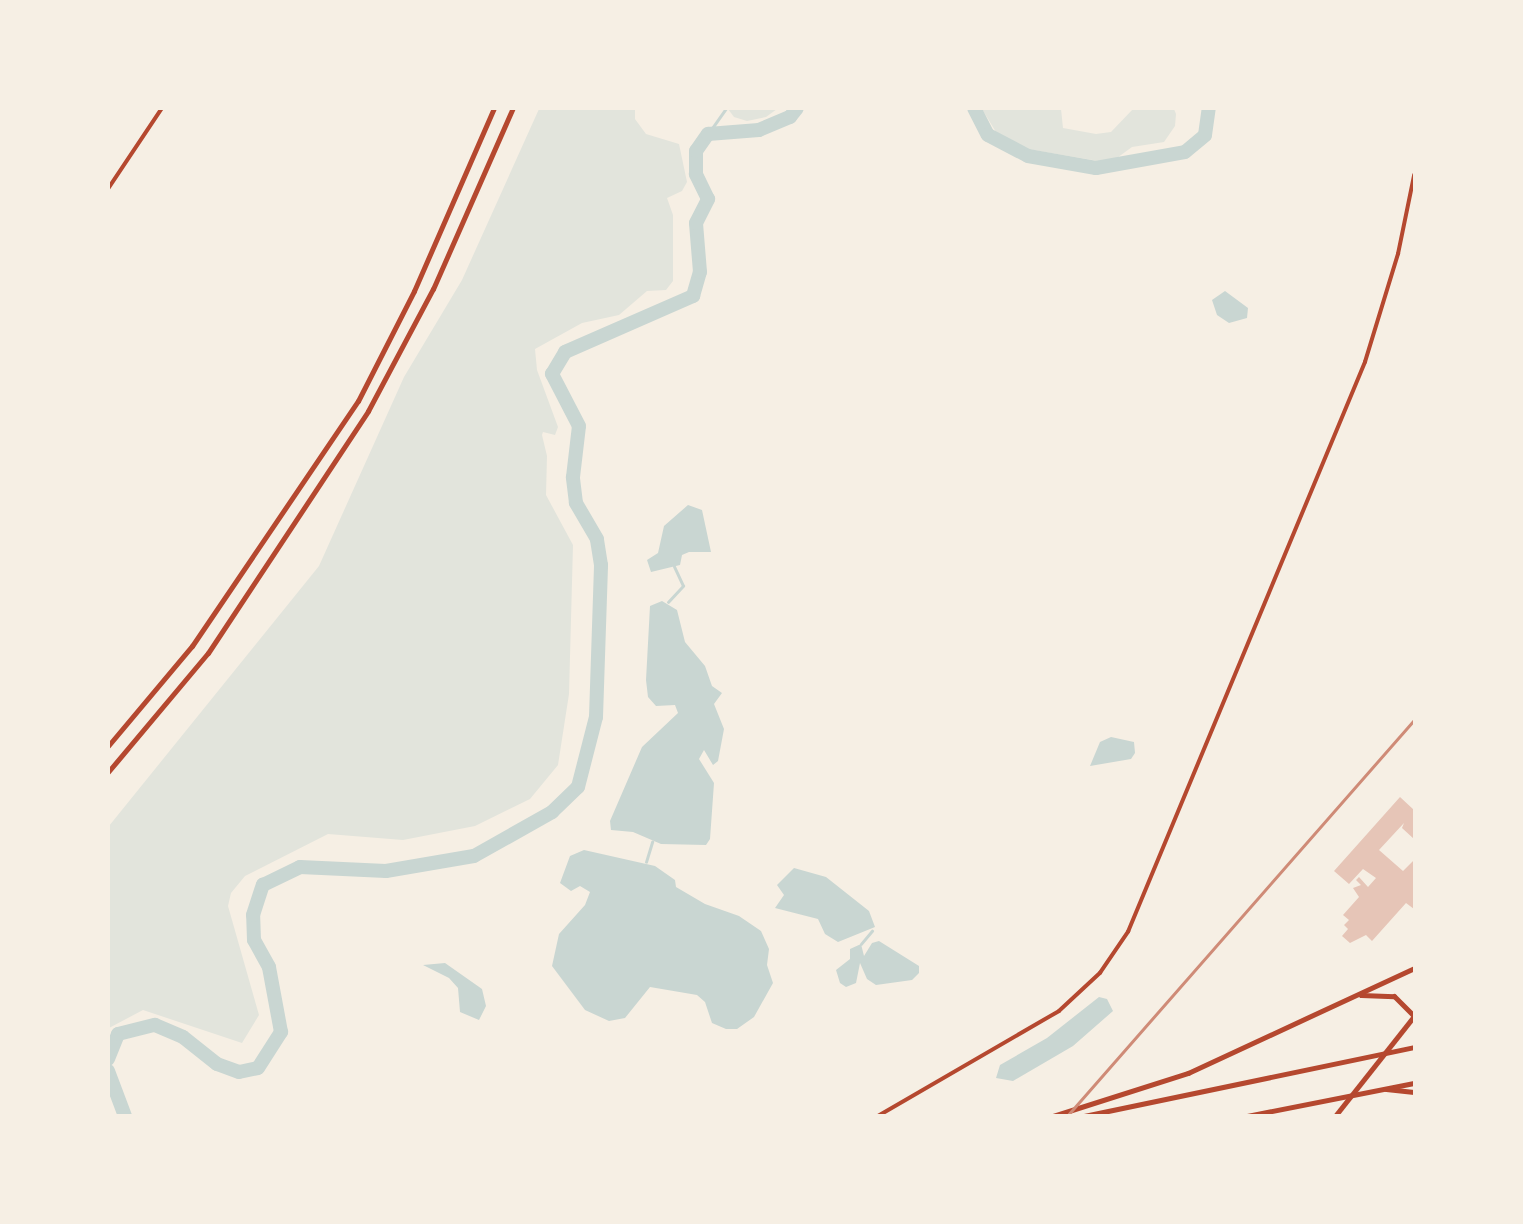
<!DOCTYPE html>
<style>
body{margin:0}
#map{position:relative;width:1523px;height:1224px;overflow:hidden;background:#f6efe4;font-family:Lato,sans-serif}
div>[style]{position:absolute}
.green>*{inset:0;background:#e2e4dc}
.water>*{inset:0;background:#c9d6d2}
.stream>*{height:2.5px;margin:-1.25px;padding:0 1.25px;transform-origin:1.25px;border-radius:1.25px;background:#c9d6d2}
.river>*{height:14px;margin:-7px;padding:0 7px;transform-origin:7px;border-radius:7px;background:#c9d6d2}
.building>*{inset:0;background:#e6c5b7}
.minor>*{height:3.5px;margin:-1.75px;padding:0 1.75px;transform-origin:1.75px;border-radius:1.75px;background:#b5482f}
.primary>*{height:5px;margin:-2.5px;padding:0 2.5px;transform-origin:2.5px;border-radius:2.5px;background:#b5482f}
.motorway>*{height:5px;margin:-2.5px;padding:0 2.5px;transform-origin:2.5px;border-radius:2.5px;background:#b5482f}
.rail>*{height:2.5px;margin:-1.25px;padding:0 1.25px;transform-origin:1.25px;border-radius:1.25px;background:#cf8b77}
span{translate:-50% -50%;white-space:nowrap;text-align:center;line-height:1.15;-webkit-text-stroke:7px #f6efe4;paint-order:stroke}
.frame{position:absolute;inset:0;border:110px solid #f6efe4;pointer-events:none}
</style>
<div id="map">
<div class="green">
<div style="clip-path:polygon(539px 109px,635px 109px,635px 119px,646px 134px,679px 144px,687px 182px,682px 191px,667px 198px,673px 215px,673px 281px,666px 290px,647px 291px,619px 315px,582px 323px,535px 349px,537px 370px,558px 427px,555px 435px,543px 432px,542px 435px,547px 456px,546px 495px,573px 545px,569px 694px,558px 765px,530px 799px,475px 826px,403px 840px,328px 834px,245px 876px,231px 893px,228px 906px,259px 1015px,242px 1043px,143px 1010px,109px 1028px,109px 826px,319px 566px,404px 377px,462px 280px)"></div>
<div style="clip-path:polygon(728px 109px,777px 109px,766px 117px,747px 121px,734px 117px)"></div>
<div style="clip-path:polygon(982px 109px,1061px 109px,1063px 128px,1096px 134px,1111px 132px,1133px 109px,1174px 109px,1176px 114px,1175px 126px,1164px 142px,1132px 147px,1110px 163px,1010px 146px,999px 137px)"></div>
</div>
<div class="water">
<div style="clip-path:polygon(1225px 291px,1248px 308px,1247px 318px,1229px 323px,1217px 315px,1212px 300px)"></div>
<div style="clip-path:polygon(688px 505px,702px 510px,711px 552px,689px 552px,682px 555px,680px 565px,651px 572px,647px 560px,658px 553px,664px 526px)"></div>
<div style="clip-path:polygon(662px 601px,677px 610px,685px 642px,705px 666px,712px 686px,722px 693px,714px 704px,724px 729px,718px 761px,713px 765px,704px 750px,699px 759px,714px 783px,710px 839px,706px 845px,661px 844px,633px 832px,611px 830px,610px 821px,642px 747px,678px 713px,675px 705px,656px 706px,648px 697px,646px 680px,650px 606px)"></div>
<div style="clip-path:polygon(1111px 737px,1134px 742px,1135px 753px,1131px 759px,1090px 766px,1100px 742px)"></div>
<div style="clip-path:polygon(584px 850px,655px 866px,675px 880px,676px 887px,705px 904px,739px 916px,761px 931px,769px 949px,767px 965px,773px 983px,754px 1017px,737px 1029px,726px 1029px,712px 1023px,705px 1002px,697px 995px,650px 987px,625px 1018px,609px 1021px,585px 1010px,552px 966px,559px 934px,585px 905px,590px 892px,580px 886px,571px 891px,560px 883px,570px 856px)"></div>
<div style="clip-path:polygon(794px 868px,826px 877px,869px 911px,875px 927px,838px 942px,825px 934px,818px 919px,775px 908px,784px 895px,777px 885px)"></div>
<div style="clip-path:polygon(879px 941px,919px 966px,919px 973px,912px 980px,876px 985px,867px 979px,860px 963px,856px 983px,846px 987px,840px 983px,836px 970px,850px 959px,850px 949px,861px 944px,864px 956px,872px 943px)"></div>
<div style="clip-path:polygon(445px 963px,482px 989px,486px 1006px,479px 1020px,460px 1012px,458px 988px,449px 978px,423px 965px)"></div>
<div style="clip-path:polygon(1099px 997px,1107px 999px,1113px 1011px,1073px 1046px,1013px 1081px,996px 1078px,1000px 1065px,1047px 1038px)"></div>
</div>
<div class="stream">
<div style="left:708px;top:134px;width:32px;rotate:-55deg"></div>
<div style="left:668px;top:602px;width:22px;rotate:-47deg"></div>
<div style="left:683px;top:586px;width:21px;rotate:-115deg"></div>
<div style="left:646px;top:862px;width:21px;rotate:-73deg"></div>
<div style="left:861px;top:944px;width:17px;rotate:-50deg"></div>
</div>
<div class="river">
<div style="left:974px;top:108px;width:30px;rotate:63deg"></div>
<div style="left:988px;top:135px;width:45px;rotate:27.7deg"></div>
<div style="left:1028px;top:156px;width:69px;rotate:10deg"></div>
<div style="left:1096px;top:168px;width:90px;rotate:-10.2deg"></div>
<div style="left:1185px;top:152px;width:26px;rotate:-40deg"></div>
<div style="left:1205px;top:135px;width:27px;rotate:-82deg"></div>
<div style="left:108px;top:1059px;width:27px;rotate:-68deg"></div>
<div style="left:118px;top:1034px;width:38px;rotate:-14deg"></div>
<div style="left:155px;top:1025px;width:30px;rotate:23deg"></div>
<div style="left:183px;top:1037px;width:43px;rotate:38.5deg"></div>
<div style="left:217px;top:1064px;width:23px;rotate:20deg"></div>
<div style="left:239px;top:1072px;width:19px;rotate:-12deg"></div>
<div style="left:258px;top:1068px;width:43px;rotate:-57.4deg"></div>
<div style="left:281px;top:1032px;width:66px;rotate:-100.5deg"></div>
<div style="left:269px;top:967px;width:31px;rotate:-119deg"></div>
<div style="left:254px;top:940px;width:25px;rotate:-92deg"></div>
<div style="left:253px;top:915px;width:32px;rotate:-72deg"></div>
<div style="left:263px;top:885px;width:41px;rotate:-25.9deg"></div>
<div style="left:300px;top:867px;width:86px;rotate:2.7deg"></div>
<div style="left:386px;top:871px;width:89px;rotate:-9.7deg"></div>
<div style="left:474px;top:856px;width:90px;rotate:-29.4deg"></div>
<div style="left:552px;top:812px;width:36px;rotate:-44deg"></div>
<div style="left:578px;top:787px;width:72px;rotate:-75.6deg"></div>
<div style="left:596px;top:717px;width:152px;rotate:-88.1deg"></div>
<div style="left:601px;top:565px;width:26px;rotate:-99deg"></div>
<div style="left:597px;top:539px;width:42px;rotate:-120.3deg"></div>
<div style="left:576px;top:503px;width:26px;rotate:-97deg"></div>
<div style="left:573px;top:477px;width:51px;rotate:-83.3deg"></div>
<div style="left:579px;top:426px;width:59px;rotate:-117.4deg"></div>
<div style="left:552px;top:374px;width:26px;rotate:-59deg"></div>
<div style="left:565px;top:352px;width:140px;rotate:-23.6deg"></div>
<div style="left:693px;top:296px;width:25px;rotate:-74deg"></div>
<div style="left:700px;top:272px;width:49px;rotate:-94.7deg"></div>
<div style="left:696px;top:223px;width:27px;rotate:-63deg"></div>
<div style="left:708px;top:199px;width:28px;rotate:-116deg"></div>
<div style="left:696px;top:174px;width:23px;rotate:-90deg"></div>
<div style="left:696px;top:151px;width:21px;rotate:-55deg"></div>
<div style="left:708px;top:134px;width:51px;rotate:-4.5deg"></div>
<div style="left:759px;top:130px;width:34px;rotate:-23deg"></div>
<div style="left:790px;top:117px;width:11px;rotate:-52deg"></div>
<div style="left:108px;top:1071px;width:48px;rotate:69.3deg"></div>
</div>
<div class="building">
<div style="clip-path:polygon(1400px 797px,1414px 810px,1414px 839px,1402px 828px,1404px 823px,1379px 850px,1403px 871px,1414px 860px,1414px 909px,1406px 903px,1372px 941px,1366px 935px,1350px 943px,1342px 936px,1348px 929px,1344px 925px,1349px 920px,1343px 915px,1359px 897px,1353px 888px,1361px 885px,1356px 880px,1359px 877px,1368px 887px,1376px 878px,1363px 869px,1349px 884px,1334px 871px)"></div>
</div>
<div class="minor">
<div style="left:108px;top:189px;width:97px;rotate:-56.3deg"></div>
<div style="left:878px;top:1116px;width:209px;rotate:-30.1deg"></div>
<div style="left:1059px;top:1011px;width:56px;rotate:-42.8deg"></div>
<div style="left:1100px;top:973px;width:50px;rotate:-55.7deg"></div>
<div style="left:1128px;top:932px;width:617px;rotate:-67.42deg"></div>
<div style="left:1365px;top:362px;width:113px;rotate:-73deg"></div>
<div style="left:1398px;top:254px;width:80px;rotate:-78.4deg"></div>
</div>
<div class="primary">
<div style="left:1335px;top:1116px;width:127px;rotate:-51.7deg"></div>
</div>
<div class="motorway">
<div style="left:108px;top:746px;width:131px;rotate:-50deg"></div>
<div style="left:192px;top:646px;width:296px;rotate:-55.9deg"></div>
<div style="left:358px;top:401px;width:123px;rotate:-63deg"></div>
<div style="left:414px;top:291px;width:200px;rotate:-66.4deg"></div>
<div style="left:108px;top:772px;width:155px;rotate:-50deg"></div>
<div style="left:208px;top:653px;width:290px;rotate:-56.5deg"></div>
<div style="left:368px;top:411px;width:138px;rotate:-62deg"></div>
<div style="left:433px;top:289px;width:198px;rotate:-66.2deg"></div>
<div style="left:1361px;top:995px;width:33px;rotate:2deg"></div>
<div style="left:1394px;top:996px;width:28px;rotate:45deg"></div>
<div style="left:1386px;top:1089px;width:28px;rotate:6deg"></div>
<div style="left:1053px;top:1116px;width:142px;rotate:-17.7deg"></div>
<div style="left:1188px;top:1073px;width:249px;rotate:-24.9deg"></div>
<div style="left:1084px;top:1116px;width:337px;rotate:-11.8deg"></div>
<div style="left:1247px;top:1116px;width:170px;rotate:-11.2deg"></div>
</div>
<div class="rail">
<div style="left:1067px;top:1116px;width:527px;rotate:-48.77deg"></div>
</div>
<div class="frame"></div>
</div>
